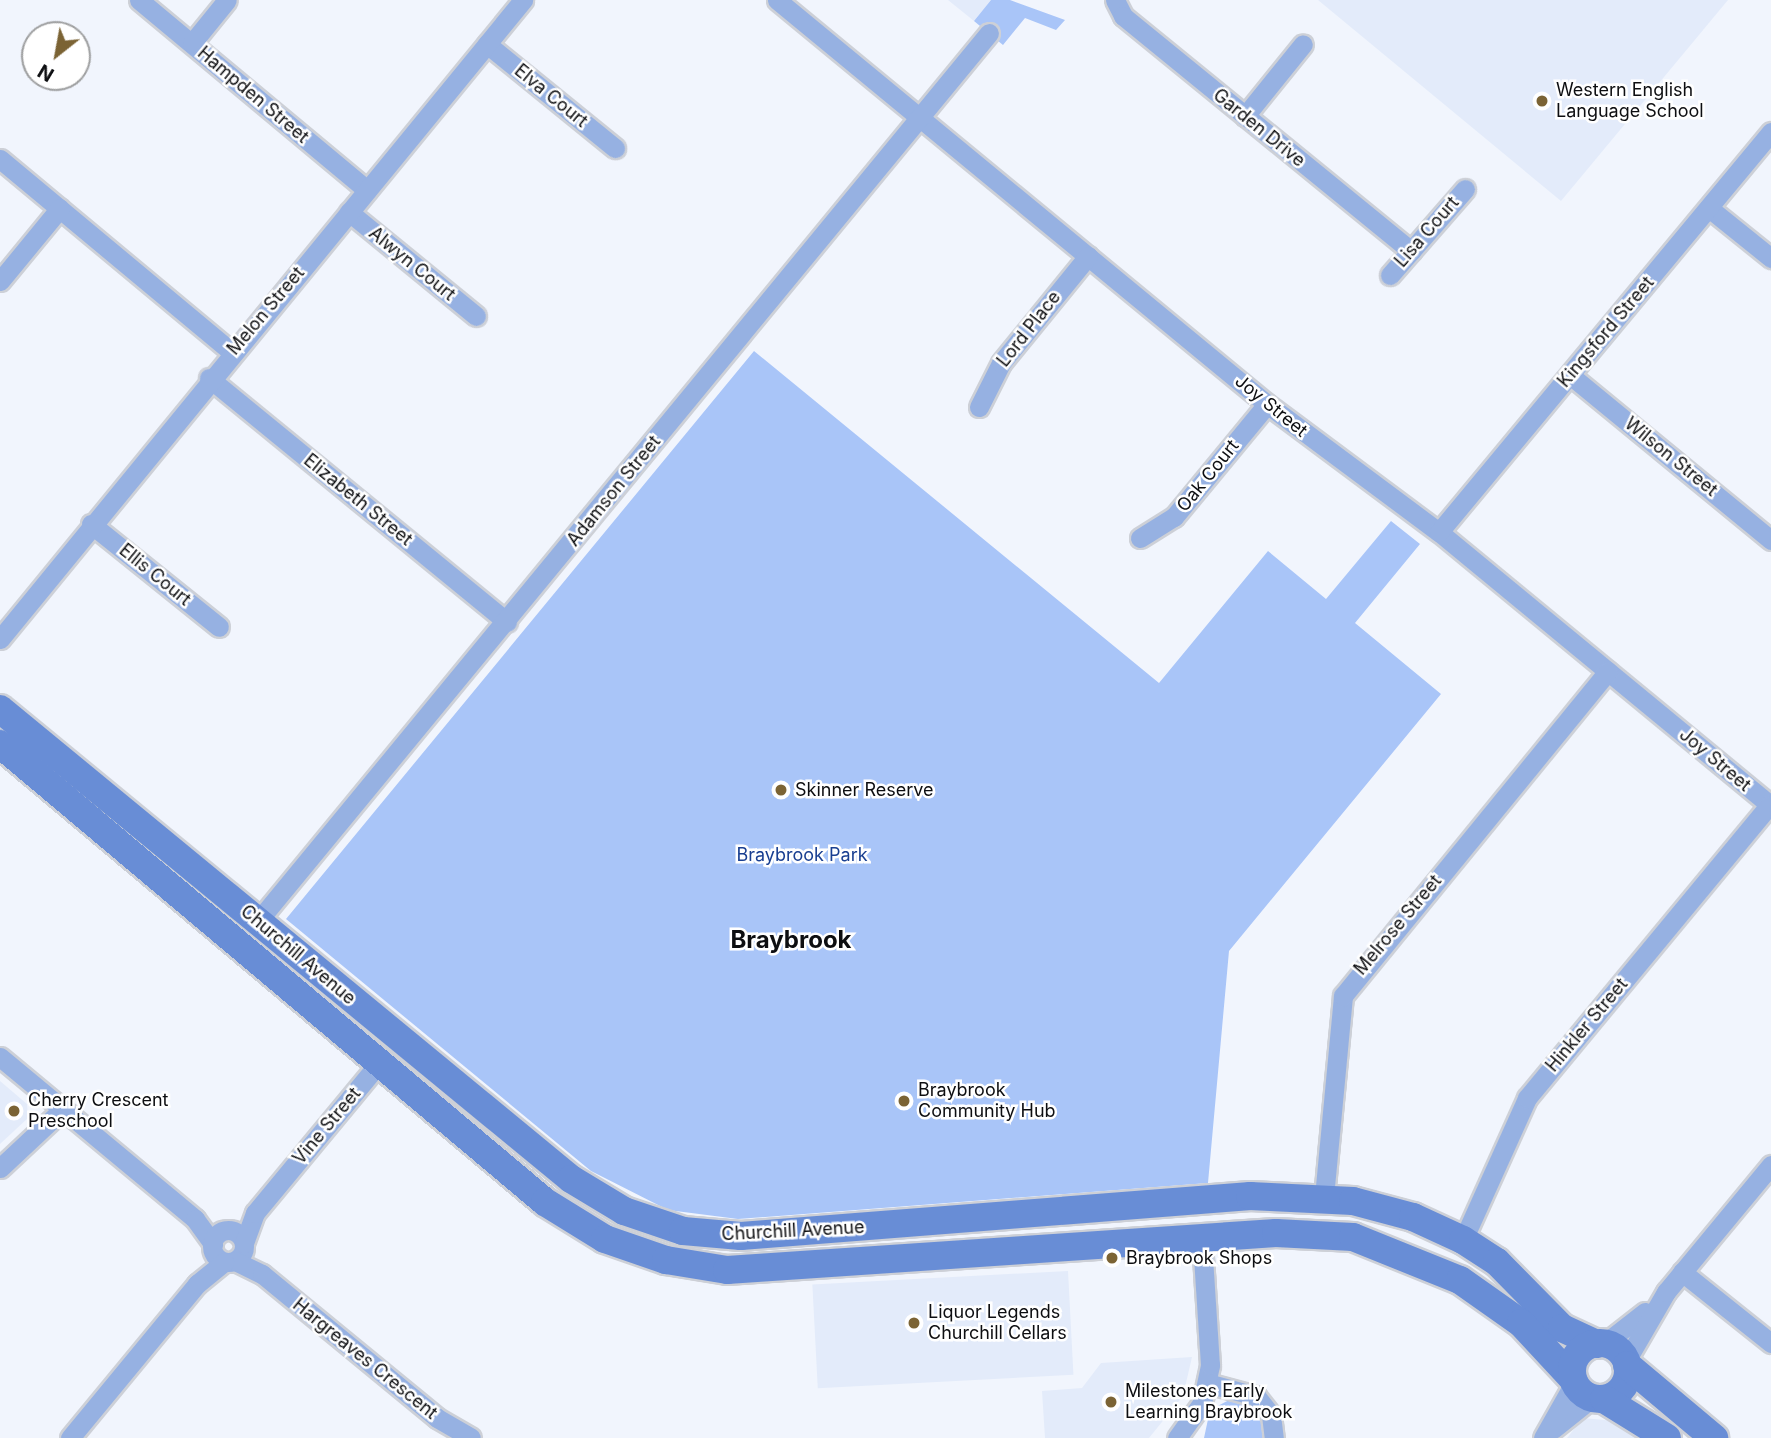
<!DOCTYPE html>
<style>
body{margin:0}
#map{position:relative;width:1771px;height:1438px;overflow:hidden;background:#f1f5fd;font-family:Inter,sans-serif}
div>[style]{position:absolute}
.built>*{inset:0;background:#e3ebfa;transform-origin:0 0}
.green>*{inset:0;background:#a9c5f8}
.roads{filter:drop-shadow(2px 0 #cdd0d7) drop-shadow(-2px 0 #cdd0d7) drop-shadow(0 2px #cdd0d7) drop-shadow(0 -2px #cdd0d7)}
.street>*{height:19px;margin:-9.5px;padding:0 9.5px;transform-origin:9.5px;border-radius:9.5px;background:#96b1e2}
.street>.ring{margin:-9.5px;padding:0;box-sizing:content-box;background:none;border:19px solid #96b1e2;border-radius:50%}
.secondary>*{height:28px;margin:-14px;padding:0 14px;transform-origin:14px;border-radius:14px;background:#688dd6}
.secondary>.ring{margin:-14px;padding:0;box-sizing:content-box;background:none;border:28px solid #688dd6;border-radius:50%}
.dots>*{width:19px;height:19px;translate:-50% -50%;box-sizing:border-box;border:4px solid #fff;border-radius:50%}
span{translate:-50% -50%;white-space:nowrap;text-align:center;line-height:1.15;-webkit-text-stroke:5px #fff;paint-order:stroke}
.poi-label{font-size:18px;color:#0d0e11}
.left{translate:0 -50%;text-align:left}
.street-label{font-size:18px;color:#0d0e11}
.park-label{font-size:18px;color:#193f91}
.district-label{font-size:24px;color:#0d0e11;font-weight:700}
.north{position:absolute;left:21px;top:21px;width:70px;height:70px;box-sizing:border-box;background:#fff;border:2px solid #9e9fa0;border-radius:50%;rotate:211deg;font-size:19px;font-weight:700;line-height:28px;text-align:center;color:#0d0e11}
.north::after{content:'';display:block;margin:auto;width:24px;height:32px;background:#7b6334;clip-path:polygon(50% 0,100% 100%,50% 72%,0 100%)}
</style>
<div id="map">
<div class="built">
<div style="clip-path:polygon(948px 0,991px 0,974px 21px)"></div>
<div style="clip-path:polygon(1318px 0,1728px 0,1561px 201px)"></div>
<div style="clip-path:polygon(0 1081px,27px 1104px,28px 1118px,0 1144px)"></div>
<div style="left:1068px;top:1271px;width:104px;height:256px;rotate:87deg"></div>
<div style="clip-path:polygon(1192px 1357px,1183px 1396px,1149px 1438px,1045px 1438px,1042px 1391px,1082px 1388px,1101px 1363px)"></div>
<div style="clip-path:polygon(1583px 1418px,1615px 1421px,1636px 1438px,1567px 1438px)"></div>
</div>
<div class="green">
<div style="clip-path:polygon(991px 0,1010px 0,1065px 20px,1056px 30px,1025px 18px,1003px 45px,974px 21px)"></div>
<div style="clip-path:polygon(754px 351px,1159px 683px,1268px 551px,1326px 599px,1391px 521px,1420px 544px,1355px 623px,1441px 694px,1229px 951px,1208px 1183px,738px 1219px,668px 1210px,591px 1171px,286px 919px)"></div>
<div style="clip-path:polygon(1233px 1398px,1263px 1414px,1267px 1438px,1204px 1438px,1210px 1410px)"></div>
</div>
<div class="roads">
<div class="street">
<div style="left:139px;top:0;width:297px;rotate:39.8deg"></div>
<div style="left:777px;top:0;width:635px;rotate:39.51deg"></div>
<div style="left:1267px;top:404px;width:214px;rotate:36.7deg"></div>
<div style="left:1439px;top:532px;width:430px;rotate:39.5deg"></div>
<div style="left:1115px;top:0;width:18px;rotate:63deg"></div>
<div style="left:1123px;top:16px;width:372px;rotate:39.2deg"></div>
<div style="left:192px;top:43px;width:55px;rotate:-50.9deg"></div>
<div style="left:487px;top:44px;width:165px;rotate:39.1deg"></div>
<div style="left:1245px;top:116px;width:92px;rotate:-51.1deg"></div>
<div style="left:0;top:159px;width:302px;rotate:39.8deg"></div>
<div style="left:1709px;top:208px;width:80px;rotate:38.9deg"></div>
<div style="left:349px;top:212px;width:164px;rotate:39.3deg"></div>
<div style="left:1390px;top:275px;width:114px;rotate:-48.9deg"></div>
<div style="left:0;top:281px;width:94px;rotate:-50.6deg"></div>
<div style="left:1570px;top:375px;width:260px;rotate:39.4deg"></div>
<div style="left:209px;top:378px;width:385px;rotate:39.3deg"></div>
<div style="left:979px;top:407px;width:49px;rotate:-63.4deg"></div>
<div style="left:1001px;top:363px;width:138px;rotate:-50.9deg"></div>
<div style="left:91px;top:524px;width:164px;rotate:38.8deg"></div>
<div style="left:1439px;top:532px;width:520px;rotate:-50.31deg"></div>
<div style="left:1140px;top:538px;width:40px;rotate:-32deg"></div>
<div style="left:1174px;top:517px;width:146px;rotate:-50.5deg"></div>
<div style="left:0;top:639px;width:826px;rotate:-50.7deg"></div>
<div style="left:258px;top:921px;width:1150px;rotate:-50.54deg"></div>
<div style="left:0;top:1057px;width:254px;rotate:39.7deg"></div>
<div style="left:195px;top:1219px;width:31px;rotate:54deg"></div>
<div style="left:0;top:1168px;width:86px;rotate:-43.1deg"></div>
<div style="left:1324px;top:1197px;width:202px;rotate:-84.6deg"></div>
<div style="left:1343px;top:996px;width:419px;rotate:-50.8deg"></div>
<div class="ring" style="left:212px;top:1230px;width:13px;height:13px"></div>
<div style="left:1463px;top:1240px;width:156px;rotate:-65.7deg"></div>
<div style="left:1527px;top:1098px;width:380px;rotate:-50.4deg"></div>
<div style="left:244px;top:1243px;width:32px;rotate:-70deg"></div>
<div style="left:255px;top:1213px;width:195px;rotate:-50.4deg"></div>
<div style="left:235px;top:1261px;width:30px;rotate:26deg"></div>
<div style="left:262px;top:1274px;width:227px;rotate:39.4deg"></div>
<div style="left:437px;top:1418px;width:39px;rotate:30deg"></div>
<div style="left:1682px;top:1272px;width:114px;rotate:38.6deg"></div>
<div style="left:1604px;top:1344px;width:52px;rotate:-38deg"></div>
<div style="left:1626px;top:1361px;width:80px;rotate:-59.9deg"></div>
<div style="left:1666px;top:1292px;width:165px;rotate:-50.4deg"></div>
<div style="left:1207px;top:1383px;width:51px;rotate:14.9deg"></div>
<div style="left:1256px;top:1396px;width:24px;rotate:52deg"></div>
<div style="left:1271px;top:1415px;width:23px;rotate:83deg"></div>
<div style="left:1553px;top:1429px;width:50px;rotate:-38.5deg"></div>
<div style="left:70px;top:1438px;width:200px;rotate:-50.5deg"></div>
<div style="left:197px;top:1284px;width:35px;rotate:-39deg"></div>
<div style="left:1177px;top:1438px;width:43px;rotate:-54.5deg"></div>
<div style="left:1202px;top:1403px;width:39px;rotate:-78deg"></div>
<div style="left:1210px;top:1365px;width:125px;rotate:-93.7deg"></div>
<div style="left:1543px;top:1438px;width:63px;rotate:-60.6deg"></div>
</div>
<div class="secondary">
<div style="left:0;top:709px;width:740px;rotate:39.46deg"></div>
<div style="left:571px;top:1179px;width:62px;rotate:31.1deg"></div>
<div style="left:624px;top:1211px;width:62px;rotate:18.7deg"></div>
<div style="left:683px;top:1231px;width:58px;rotate:4.9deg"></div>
<div style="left:741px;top:1236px;width:511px;rotate:-4.49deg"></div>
<div style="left:1250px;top:1196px;width:103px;rotate:2.8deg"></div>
<div style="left:1353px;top:1201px;width:62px;rotate:14.9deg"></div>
<div style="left:1413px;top:1217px;width:55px;rotate:24.7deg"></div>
<div style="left:1463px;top:1240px;width:40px;rotate:32.9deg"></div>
<div style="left:1497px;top:1262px;width:93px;rotate:45.4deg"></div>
<div style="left:1562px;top:1328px;width:38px;rotate:25deg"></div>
<div style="left:0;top:744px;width:712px;rotate:40.04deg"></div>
<div style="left:545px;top:1202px;width:70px;rotate:31.7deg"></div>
<div style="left:605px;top:1239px;width:65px;rotate:19deg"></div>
<div style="left:666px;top:1260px;width:62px;rotate:9.3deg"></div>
<div style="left:727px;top:1270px;width:550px;rotate:-3.86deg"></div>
<div style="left:1276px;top:1233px;width:77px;rotate:3deg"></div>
<div style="left:1353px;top:1237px;width:115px;rotate:21.9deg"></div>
<div style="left:1460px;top:1280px;width:75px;rotate:35.2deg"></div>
<div style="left:1521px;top:1323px;width:76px;rotate:47.1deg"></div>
<div class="ring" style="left:1572px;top:1343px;width:28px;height:28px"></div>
<div style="left:1627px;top:1365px;width:114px;rotate:40deg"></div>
<div style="left:1604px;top:1399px;width:74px;rotate:31.8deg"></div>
</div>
</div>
<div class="dots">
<div style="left:1542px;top:101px;background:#7b6334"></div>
<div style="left:781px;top:790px;background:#7b6334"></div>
<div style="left:904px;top:1101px;background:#7b6334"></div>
<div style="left:14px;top:1111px;background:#7b6334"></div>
<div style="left:1112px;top:1258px;background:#7b6334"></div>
<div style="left:914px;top:1323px;background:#7b6334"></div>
<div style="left:1111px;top:1402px;background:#7b6334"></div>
</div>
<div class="poi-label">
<span class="left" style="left:1556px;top:101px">Western English<br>Language School</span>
<span class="left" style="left:795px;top:790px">Skinner Reserve</span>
<span class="left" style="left:918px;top:1101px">Braybrook<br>Community Hub</span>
<span class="left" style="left:28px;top:1111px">Cherry Crescent<br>Preschool</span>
<span class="left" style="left:1126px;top:1258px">Braybrook Shops</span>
<span class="left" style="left:928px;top:1323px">Liquor Legends<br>Churchill Cellars</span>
<span class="left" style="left:1125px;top:1402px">Milestones Early<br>Learning Braybrook</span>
</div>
<div class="street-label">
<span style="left:253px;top:95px;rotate:40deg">Hampden Street</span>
<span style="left:551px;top:96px;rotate:39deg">Elva Court</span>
<span style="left:1259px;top:128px;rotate:39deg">Garden Drive</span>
<span style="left:1427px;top:232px;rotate:-49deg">Lisa Court</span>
<span style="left:412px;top:264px;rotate:39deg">Alwyn Court</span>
<span style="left:266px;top:311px;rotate:-50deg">Melon Street</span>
<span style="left:1029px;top:329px;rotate:-52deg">Lord Place</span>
<span style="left:1606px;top:332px;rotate:-50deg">Kingsford Street</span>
<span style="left:1271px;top:406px;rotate:39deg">Joy Street</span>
<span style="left:1671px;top:457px;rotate:39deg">Wilson Street</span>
<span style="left:1208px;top:476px;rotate:-51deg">Oak Court</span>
<span style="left:614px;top:491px;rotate:-51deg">Adamson Street</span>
<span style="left:358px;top:500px;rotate:39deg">Elizabeth Street</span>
<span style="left:155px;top:575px;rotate:39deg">Ellis Court</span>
<span style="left:1715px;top:760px;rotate:40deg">Joy Street</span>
<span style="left:1398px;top:925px;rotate:-50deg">Melrose Street</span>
<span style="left:298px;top:955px;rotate:40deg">Churchill Avenue</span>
<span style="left:1587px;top:1025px;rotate:-50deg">Hinkler Street</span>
<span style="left:327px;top:1126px;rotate:-50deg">Vine Street</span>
<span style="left:793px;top:1231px;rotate:-3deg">Churchill Avenue</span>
<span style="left:365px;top:1359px;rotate:39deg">Hargreaves Crescent</span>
</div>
<div class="park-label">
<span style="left:802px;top:855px">Braybrook Park</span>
</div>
<div class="district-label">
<span style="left:791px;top:940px">Braybrook</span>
</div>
<div class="north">N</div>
</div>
